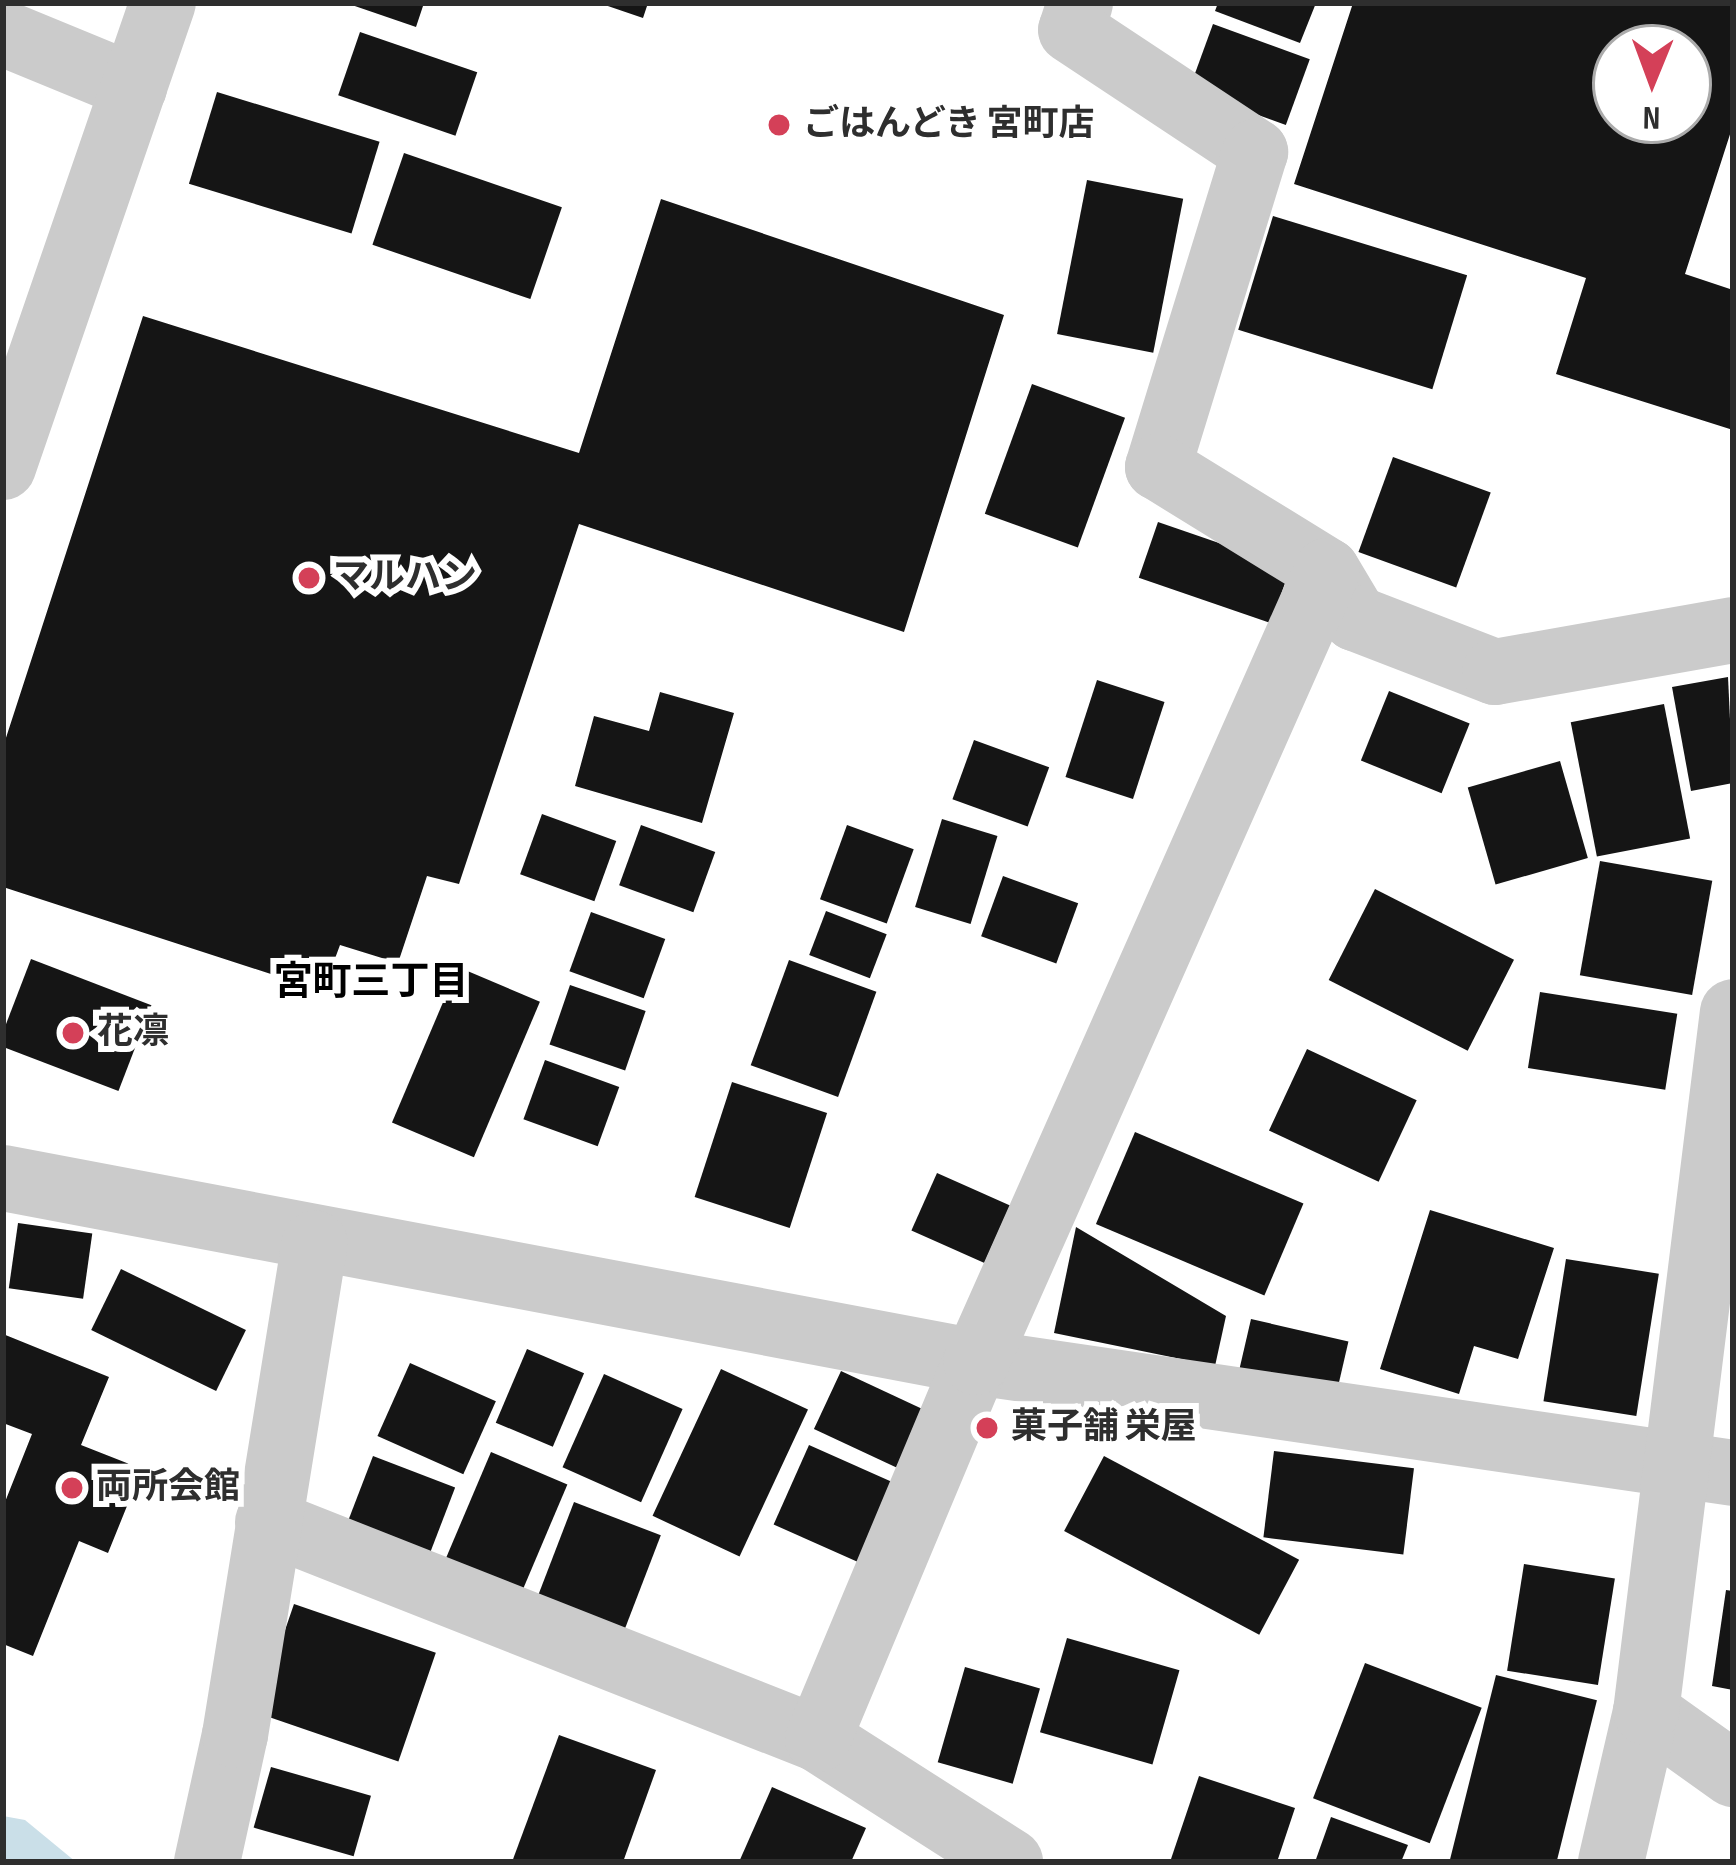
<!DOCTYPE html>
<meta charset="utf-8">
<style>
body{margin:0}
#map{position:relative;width:1736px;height:1865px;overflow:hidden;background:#fff;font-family:"Sofia Sans Condensed","Noto Sans JP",sans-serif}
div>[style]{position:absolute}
.water>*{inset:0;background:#cadfe8}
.building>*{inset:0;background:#151515;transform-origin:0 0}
.minor>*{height:66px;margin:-33px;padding:0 33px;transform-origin:33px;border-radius:33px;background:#cbcbcb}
.dots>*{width:33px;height:33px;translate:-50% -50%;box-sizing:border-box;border:6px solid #fff;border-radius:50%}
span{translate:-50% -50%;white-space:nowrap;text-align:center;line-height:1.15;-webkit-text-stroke:12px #fff;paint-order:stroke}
.poi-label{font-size:36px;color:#2e2e2e;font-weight:700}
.left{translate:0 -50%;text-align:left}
.neighbourhood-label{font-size:39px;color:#000;font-weight:700}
.frame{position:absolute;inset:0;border:6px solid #2e2e2e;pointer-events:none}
.north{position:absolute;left:1592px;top:24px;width:120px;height:120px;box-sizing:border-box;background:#fff;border:3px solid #ababab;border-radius:50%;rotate:181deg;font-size:33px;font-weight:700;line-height:48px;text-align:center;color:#2e2e2e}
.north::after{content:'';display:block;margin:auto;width:42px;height:54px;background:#d44058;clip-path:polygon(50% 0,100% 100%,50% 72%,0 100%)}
</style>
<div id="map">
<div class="water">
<div style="clip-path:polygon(3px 1816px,25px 1820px,76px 1862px,3px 1862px)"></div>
</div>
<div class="building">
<div style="clip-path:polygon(346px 3px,424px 3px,416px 27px)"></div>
<div style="clip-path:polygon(599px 3px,648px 3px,643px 18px)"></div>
<div style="clip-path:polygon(1218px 3px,1316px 3px,1300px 43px,1215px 11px)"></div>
<div style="clip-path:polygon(evenodd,1353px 3px,1733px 3px,1733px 125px,1685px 274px,1733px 290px,1733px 430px,1556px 374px,1586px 278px,1294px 184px,1353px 3px,1616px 48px,1688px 48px,1688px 120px,1616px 120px,1616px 48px)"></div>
<div style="left:1213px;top:24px;width:103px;height:70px;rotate:20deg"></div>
<div style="left:360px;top:32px;width:124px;height:67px;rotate:19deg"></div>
<div style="left:217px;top:92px;width:170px;height:96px;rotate:17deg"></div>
<div style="left:404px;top:153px;width:167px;height:97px;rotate:19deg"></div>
<div style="left:1087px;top:180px;width:98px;height:157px;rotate:11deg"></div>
<div style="clip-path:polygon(661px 199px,1004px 315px,904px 632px,579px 524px,459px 884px,427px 876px,398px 963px,340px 945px,323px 991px,3px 887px,3px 747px,143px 316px,579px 453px)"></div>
<div style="left:1273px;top:216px;width:203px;height:119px;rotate:17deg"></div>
<div style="left:1032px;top:384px;width:99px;height:138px;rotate:20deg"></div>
<div style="left:1393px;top:457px;width:104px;height:101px;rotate:20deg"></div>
<div style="left:1158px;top:522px;width:140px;height:59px;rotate:19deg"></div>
<div style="clip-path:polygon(1728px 677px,1733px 783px,1691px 791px,1672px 687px)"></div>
<div style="left:1097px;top:680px;width:71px;height:102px;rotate:18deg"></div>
<div style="left:1389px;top:691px;width:87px;height:75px;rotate:22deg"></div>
<div style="clip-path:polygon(660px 692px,734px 713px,702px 823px,575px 786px,594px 716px,649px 731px)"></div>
<div style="left:1664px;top:704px;width:137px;height:95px;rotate:79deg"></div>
<div style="left:974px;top:740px;width:80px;height:63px;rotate:20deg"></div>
<div style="left:1560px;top:761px;width:101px;height:96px;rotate:74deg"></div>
<div style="left:542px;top:814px;width:79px;height:64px;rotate:20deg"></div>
<div style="left:942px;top:819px;width:58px;height:92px;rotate:17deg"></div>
<div style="left:641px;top:825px;width:79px;height:64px;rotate:20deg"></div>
<div style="left:847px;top:825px;width:71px;height:79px;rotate:20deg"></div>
<div style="left:1600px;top:861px;width:114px;height:116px;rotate:10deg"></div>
<div style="left:1003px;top:876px;width:80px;height:64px;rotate:20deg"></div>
<div style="left:1375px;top:889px;width:156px;height:102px;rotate:27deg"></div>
<div style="left:826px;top:911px;width:65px;height:47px;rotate:21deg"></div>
<div style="left:591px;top:912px;width:79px;height:63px;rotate:20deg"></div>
<div style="left:31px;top:959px;width:129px;height:92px;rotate:21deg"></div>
<div style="left:789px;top:960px;width:93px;height:112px;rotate:20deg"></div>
<div style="left:458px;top:967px;width:89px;height:169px;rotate:23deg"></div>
<div style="left:570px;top:985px;width:80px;height:63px;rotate:19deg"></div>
<div style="left:1540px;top:992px;width:139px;height:77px;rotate:9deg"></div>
<div style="left:1307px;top:1049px;width:121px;height:90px;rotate:25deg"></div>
<div style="left:545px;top:1060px;width:79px;height:63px;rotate:20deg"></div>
<div style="left:732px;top:1082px;width:100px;height:121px;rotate:18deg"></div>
<div style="left:1135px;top:1132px;width:183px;height:100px;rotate:23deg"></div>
<div style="left:937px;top:1173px;width:80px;height:63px;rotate:24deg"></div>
<div style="clip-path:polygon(1430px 1210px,1554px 1248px,1518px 1359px,1474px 1346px,1459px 1394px,1380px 1369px)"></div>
<div style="left:18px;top:1223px;width:75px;height:66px;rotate:8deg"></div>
<div style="clip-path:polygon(1076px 1227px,1226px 1316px,1215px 1366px,1054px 1333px)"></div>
<div style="left:1566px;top:1259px;width:94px;height:144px;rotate:9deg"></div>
<div style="left:121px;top:1269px;width:139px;height:68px;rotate:26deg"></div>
<div style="left:1251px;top:1319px;width:100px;height:51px;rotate:13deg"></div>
<div style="clip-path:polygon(3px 1334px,109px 1377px,81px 1445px,142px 1469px,108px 1553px,79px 1541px,33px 1656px,3px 1644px,3px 1507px,32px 1434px,3px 1423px)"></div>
<div style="left:527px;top:1349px;width:62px;height:80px;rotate:23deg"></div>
<div style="left:410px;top:1363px;width:94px;height:80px;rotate:24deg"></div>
<div style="left:721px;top:1369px;width:96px;height:162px;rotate:25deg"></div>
<div style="left:841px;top:1371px;width:91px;height:64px;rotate:25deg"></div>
<div style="left:604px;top:1374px;width:86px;height:102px;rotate:24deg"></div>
<div style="left:809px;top:1445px;width:104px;height:87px;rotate:24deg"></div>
<div style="left:1274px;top:1451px;width:141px;height:87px;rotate:7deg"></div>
<div style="left:491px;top:1452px;width:83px;height:117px;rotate:23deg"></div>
<div style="left:373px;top:1456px;width:88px;height:79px;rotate:21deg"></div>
<div style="left:1104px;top:1456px;width:221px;height:85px;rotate:28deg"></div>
<div style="left:574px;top:1502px;width:93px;height:105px;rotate:21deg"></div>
<div style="left:1524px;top:1564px;width:92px;height:108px;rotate:9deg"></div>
<div style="clip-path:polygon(1726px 1590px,1733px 1591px,1733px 1690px,1712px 1686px)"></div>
<div style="left:294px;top:1604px;width:150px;height:115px;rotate:19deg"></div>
<div style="left:1067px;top:1638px;width:117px;height:98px;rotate:16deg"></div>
<div style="left:1365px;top:1663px;width:125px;height:145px;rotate:21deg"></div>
<div style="left:965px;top:1667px;width:78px;height:99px;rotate:16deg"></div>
<div style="left:1496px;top:1675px;width:104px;height:193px;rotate:14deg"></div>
<div style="clip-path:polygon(559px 1735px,656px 1770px,623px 1862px,512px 1862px)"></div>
<div style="left:271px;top:1767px;width:104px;height:63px;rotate:16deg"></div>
<div style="clip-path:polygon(1199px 1776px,1295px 1808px,1277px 1862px,1170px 1862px)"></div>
<div style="clip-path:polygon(772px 1787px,866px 1828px,851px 1862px,739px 1862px)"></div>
<div style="clip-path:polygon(1331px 1817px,1408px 1845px,1401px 1862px,1315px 1862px)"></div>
</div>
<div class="minor">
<div style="left:1080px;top:3px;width:28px;rotate:108deg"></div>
<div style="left:1071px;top:30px;width:221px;rotate:33.5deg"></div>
<div style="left:1255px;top:152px;width:330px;rotate:107.1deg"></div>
<div style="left:1158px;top:467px;width:198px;rotate:31.6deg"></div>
<div style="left:1327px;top:571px;width:55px;rotate:59.2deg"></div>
<div style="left:1355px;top:618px;width:150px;rotate:21.1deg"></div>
<div style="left:1495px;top:672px;width:242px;rotate:-10deg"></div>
<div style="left:3px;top:33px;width:142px;rotate:22.4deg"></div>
<div style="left:3px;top:467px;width:491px;rotate:-71deg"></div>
<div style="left:3px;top:1178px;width:990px;rotate:10.71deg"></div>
<div style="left:976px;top:1362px;width:765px;rotate:8.34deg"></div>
<div style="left:268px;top:1522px;width:591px;rotate:21.53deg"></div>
<div style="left:818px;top:1739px;width:228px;rotate:32.6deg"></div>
<div style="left:1646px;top:1712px;width:107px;rotate:35.5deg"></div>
<div style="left:818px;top:1739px;width:409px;rotate:-67.3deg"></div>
<div style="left:976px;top:1362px;width:865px;rotate:-66.07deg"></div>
<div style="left:207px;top:1862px;width:130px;rotate:-77.6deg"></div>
<div style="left:235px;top:1735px;width:498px;rotate:-80.8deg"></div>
<div style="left:1611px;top:1862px;width:154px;rotate:-76.9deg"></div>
<div style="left:1646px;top:1712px;width:705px;rotate:-82.92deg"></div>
</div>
<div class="dots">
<div style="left:779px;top:125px;background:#d44058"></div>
<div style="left:309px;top:578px;background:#d44058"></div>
<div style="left:73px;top:1033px;background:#d44058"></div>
<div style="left:987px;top:1428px;background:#d44058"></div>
<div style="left:72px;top:1488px;background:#d44058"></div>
</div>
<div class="poi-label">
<span class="left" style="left:803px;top:125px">ごはんどき 宮町店</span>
<span class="left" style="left:333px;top:578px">マルハン</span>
<span class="left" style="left:97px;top:1033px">花凛</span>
<span class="left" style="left:1011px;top:1428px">菓子舗 栄屋</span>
<span class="left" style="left:96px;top:1488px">両所会館</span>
</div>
<div class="neighbourhood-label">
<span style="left:371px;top:983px">宮町三丁目</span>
</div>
<div class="frame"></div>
<div class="north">N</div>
</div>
